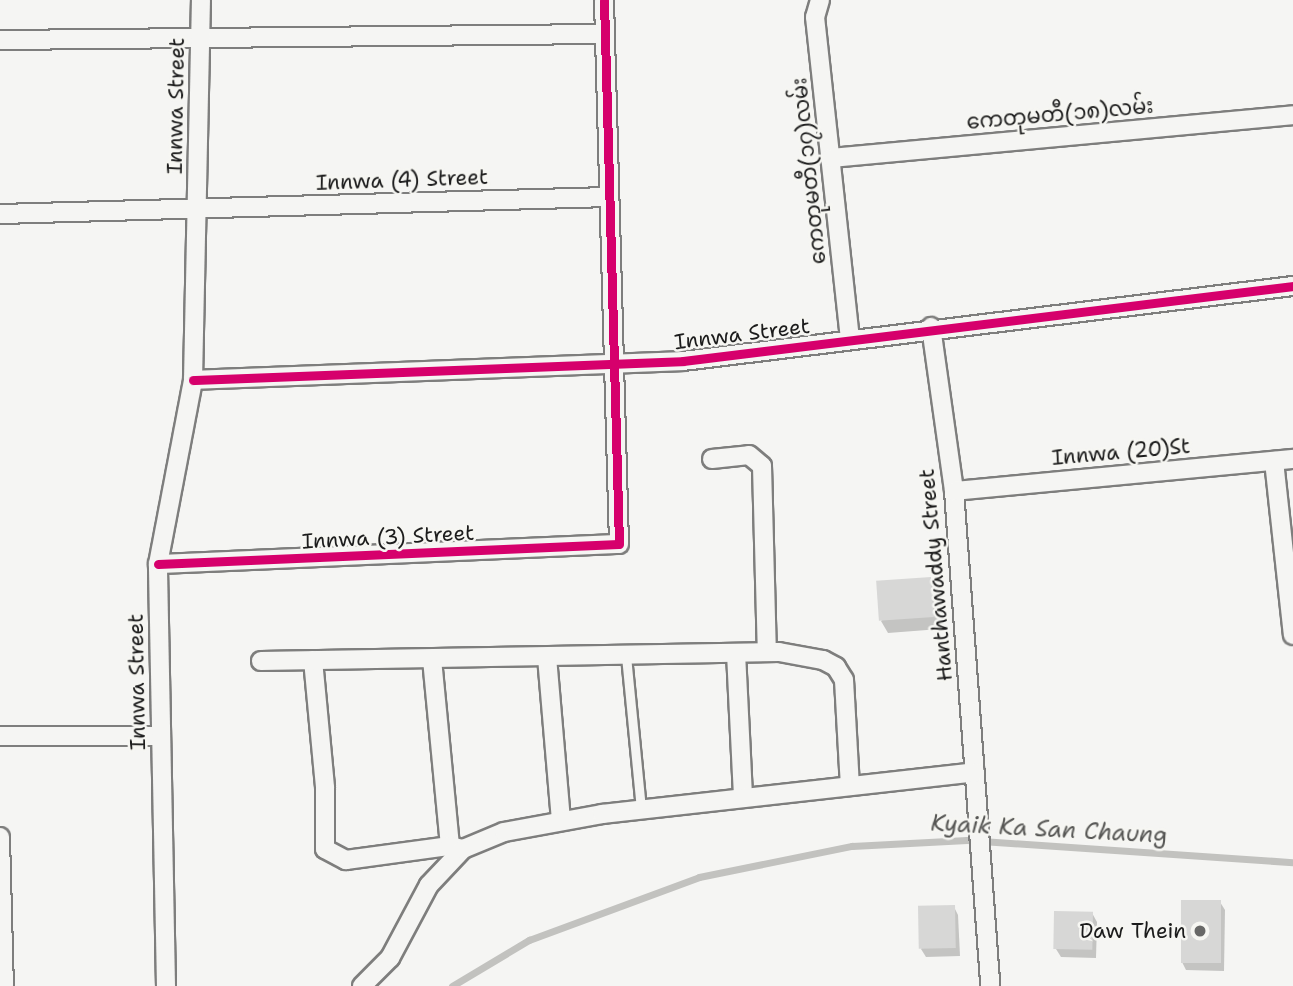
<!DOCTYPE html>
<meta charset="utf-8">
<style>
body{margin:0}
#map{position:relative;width:1293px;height:986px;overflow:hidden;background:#f5f5f3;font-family:"Shantell Sans","Noto Sans Myanmar",sans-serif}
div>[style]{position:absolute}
.shadow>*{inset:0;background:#0003}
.stream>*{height:7px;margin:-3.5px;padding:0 3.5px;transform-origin:3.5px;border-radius:3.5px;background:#c2c2bf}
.building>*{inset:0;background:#d7d7d6;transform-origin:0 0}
.roads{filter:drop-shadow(2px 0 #7e7e7d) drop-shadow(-2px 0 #7e7e7d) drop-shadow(0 2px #7e7e7d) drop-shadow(0 -2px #7e7e7d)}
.service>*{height:9px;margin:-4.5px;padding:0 4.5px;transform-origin:4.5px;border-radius:4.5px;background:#f5f5f3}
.minor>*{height:18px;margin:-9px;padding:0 9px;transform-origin:9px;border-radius:9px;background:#f5f5f3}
.cycleway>*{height:9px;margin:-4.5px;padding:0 4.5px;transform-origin:4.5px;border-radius:4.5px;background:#d6006c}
.dots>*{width:19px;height:19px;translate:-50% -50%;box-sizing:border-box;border:4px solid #f6f6f2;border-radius:50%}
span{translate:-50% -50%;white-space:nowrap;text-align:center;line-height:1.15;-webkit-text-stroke:5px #f6f6f2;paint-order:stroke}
.street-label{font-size:21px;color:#1c1c1c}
.poi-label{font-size:21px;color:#1c1c1c}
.right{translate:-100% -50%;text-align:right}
.water-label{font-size:23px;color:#565654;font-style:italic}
</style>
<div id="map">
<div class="shadow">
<div style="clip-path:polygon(930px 579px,937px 591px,940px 629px,888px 633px,881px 621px)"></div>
<div style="clip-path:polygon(1220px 902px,1225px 910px,1224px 971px,1186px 970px,1182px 962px)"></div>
<div style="clip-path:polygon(954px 907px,958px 915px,960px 956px,926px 957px,921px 949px)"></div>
<div style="clip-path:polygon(1092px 913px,1097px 922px,1096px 958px,1061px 957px,1056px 949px)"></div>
</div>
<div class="stream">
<div style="left:452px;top:986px;width:90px;rotate:-30.9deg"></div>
<div style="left:529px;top:940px;width:181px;rotate:-20.3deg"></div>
<div style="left:699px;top:877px;width:156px;rotate:-11.5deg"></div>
<div style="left:852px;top:846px;width:115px;rotate:-3deg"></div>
<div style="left:967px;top:840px;width:327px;rotate:3.9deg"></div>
</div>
<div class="building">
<div style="left:931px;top:577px;width:40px;height:55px;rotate:86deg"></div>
<div style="left:1181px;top:900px;width:40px;height:63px"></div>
<div style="left:955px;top:905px;width:43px;height:37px;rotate:89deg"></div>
<div style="left:1054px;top:911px;width:39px;height:38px;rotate:1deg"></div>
</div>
<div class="roads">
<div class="service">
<div style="left:626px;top:656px;width:155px;rotate:84.4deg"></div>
</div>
<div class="minor">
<div style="left:820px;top:0;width:18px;rotate:106deg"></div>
<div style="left:815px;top:17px;width:323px;rotate:83.8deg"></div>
<div style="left:0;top:40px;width:604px;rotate:-0.57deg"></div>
<div style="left:832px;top:158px;width:463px;rotate:-5.3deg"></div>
<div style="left:0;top:214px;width:608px;rotate:-1.6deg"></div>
<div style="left:931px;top:327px;width:166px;rotate:82deg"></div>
<div style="left:954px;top:491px;width:496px;rotate:85.8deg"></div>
<div style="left:193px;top:380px;width:490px;rotate:-2.2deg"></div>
<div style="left:683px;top:361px;width:615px;rotate:-7.01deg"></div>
<div style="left:712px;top:459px;width:37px;rotate:-6deg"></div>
<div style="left:749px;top:455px;width:17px;rotate:40deg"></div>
<div style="left:762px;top:466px;width:186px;rotate:88.5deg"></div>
<div style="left:1274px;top:461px;width:175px;rotate:83.8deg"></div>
<div style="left:954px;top:491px;width:341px;rotate:-5.4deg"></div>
<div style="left:158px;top:564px;width:461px;rotate:-2.5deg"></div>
<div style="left:619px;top:544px;width:544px;rotate:-91.58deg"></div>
<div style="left:736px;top:653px;width:145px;rotate:87.2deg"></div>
<div style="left:547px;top:657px;width:164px;rotate:85.1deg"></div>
<div style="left:432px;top:659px;width:188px;rotate:84.5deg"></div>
<div style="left:313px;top:660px;width:129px;rotate:84.6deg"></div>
<div style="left:325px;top:788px;width:61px;rotate:90deg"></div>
<div style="left:325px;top:849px;width:24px;rotate:28deg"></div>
<div style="left:346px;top:860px;width:105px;rotate:-7.7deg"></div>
<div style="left:450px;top:846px;width:13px;rotate:13deg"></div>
<div style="left:261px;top:661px;width:518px;rotate:-1deg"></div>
<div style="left:779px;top:652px;width:45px;rotate:10.3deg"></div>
<div style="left:823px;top:660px;width:15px;rotate:28deg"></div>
<div style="left:836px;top:667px;width:15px;rotate:58deg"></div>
<div style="left:844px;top:680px;width:106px;rotate:86.8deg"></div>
<div style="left:0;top:736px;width:161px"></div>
<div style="left:0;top:837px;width:149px;rotate:88.5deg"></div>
<div style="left:166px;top:986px;width:422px;rotate:-91.1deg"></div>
<div style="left:158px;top:564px;width:187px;rotate:-79.2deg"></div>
<div style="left:193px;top:380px;width:380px;rotate:-88.8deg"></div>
<div style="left:362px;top:986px;width:40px;rotate:-45deg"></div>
<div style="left:390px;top:958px;width:83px;rotate:-61.9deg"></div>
<div style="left:429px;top:885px;width:50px;rotate:-46.6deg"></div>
<div style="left:463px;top:849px;width:44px;rotate:-22.5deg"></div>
<div style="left:504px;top:832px;width:100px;rotate:-10.4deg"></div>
<div style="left:602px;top:814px;width:375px;rotate:-6.4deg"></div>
</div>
</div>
<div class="cycleway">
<div style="left:193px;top:380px;width:490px;rotate:-2.2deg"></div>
<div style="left:683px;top:361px;width:615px;rotate:-7.01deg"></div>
<div style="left:158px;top:564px;width:461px;rotate:-2.5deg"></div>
<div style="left:619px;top:544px;width:544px;rotate:-91.58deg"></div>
</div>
<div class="dots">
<div style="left:1200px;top:931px;background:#686867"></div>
</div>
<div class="street-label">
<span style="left:176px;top:106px;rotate:-89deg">Innwa Street</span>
<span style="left:1060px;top:114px;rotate:-5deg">ကေတုမတီ(၁၈)လမ်း</span>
<span style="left:809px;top:171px;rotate:-96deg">ကေတုမတီ(၁၇)လမ်း</span>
<span style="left:402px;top:180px;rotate:-2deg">Innwa (4) Street</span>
<span style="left:742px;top:334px;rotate:-7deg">Innwa Street</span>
<span style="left:1121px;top:452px;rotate:-5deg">Innwa (20)St</span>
<span style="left:388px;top:537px;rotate:-3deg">Innwa (3) Street</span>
<span style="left:936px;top:575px;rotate:-95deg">Hanthawaddy Street</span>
<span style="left:137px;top:682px;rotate:-91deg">Innwa Street</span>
</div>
<div class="poi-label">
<span class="right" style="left:1186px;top:931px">Daw Thein</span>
</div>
<div class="water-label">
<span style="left:1049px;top:829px;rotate:3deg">Kyaik Ka San Chaung</span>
</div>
</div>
